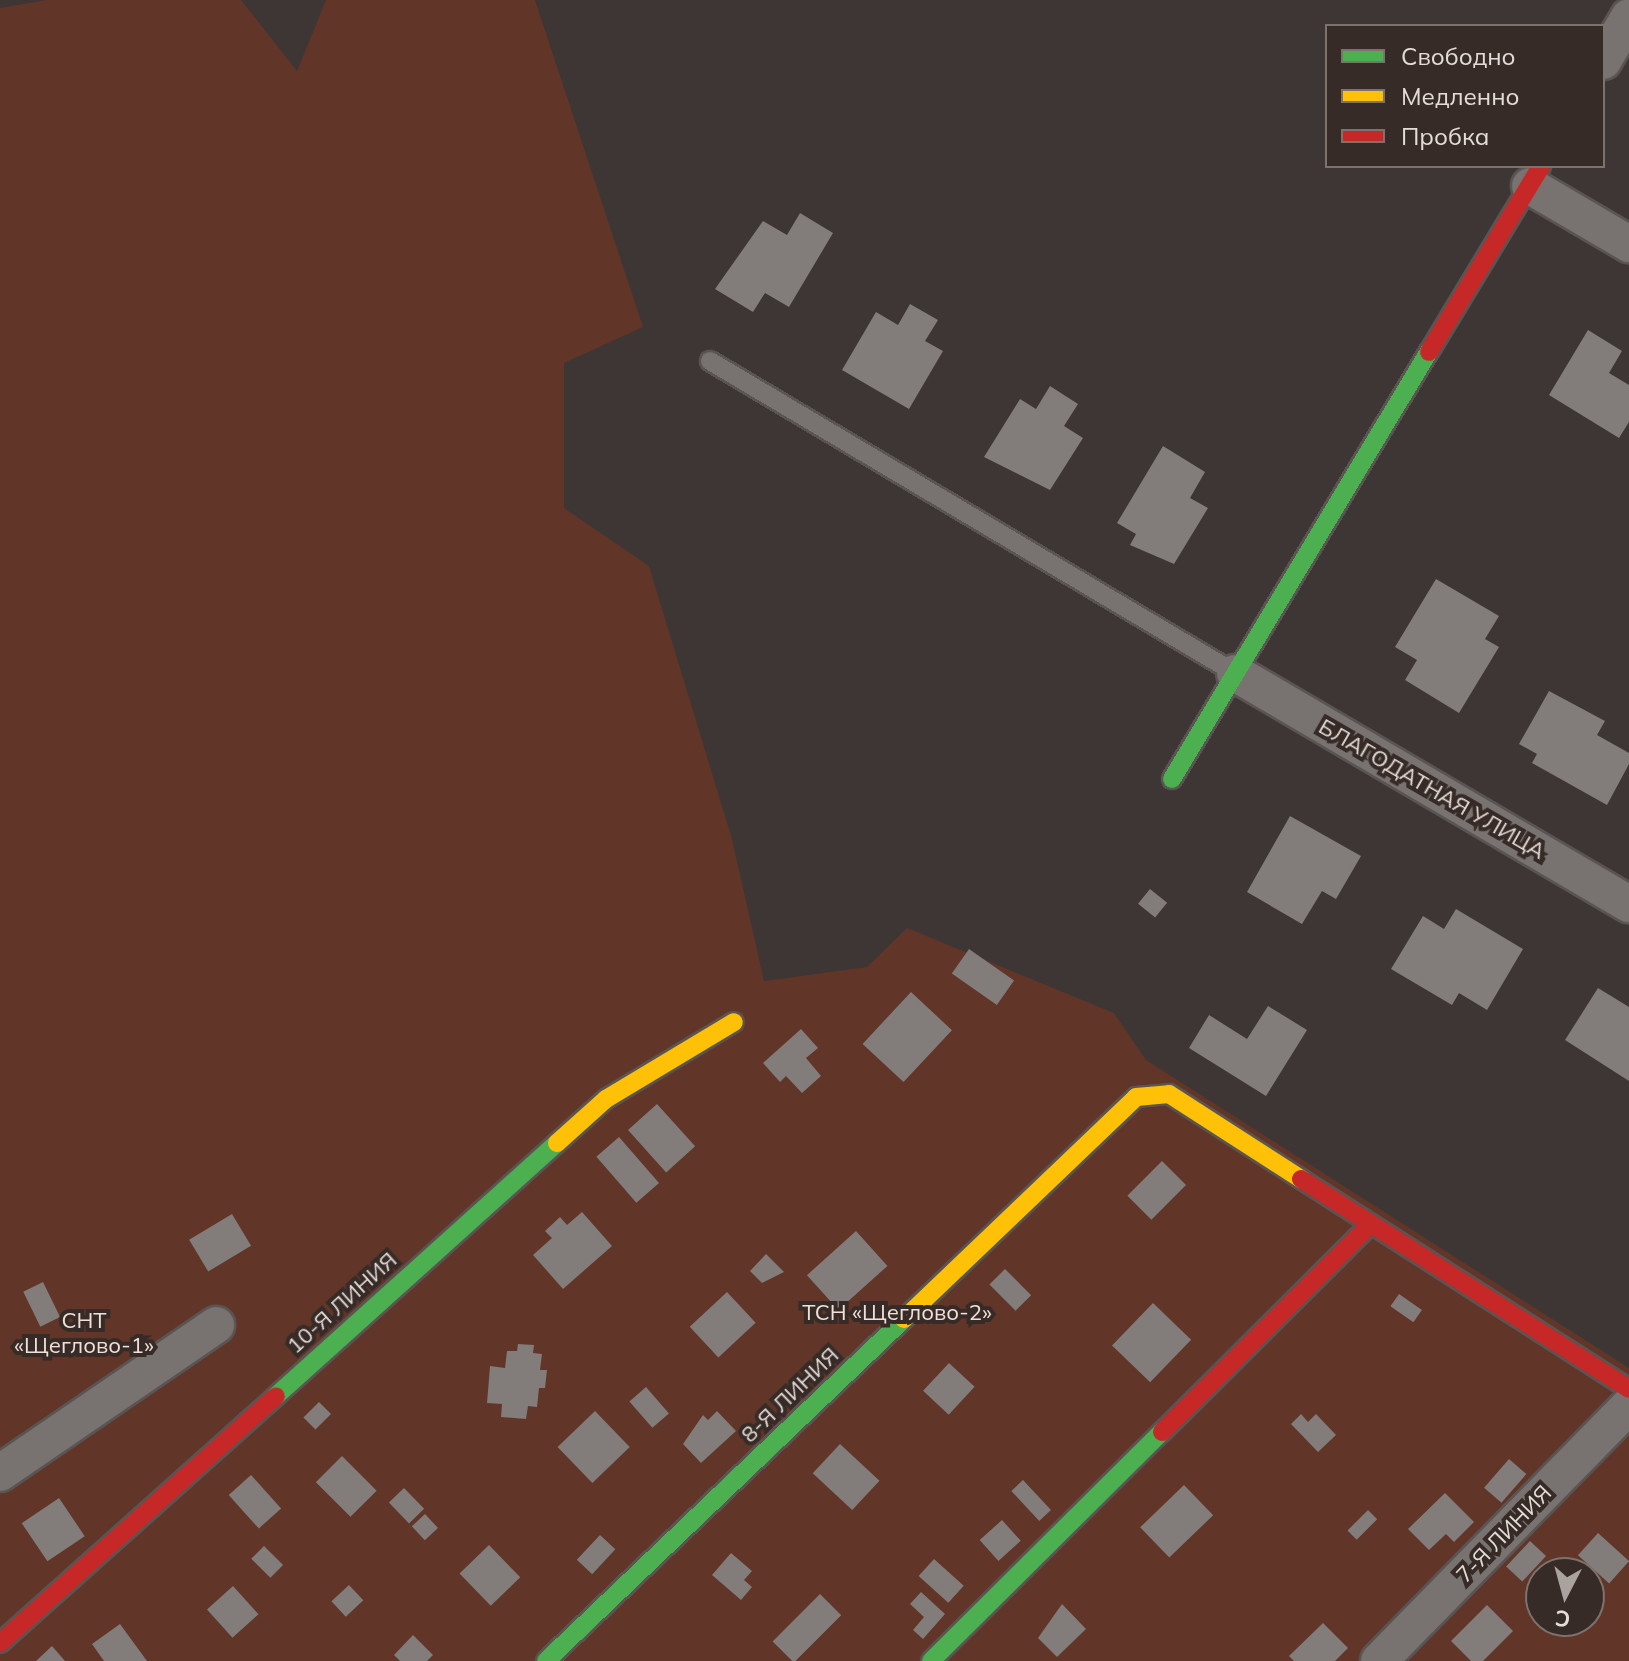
<!DOCTYPE html>
<meta charset="utf-8">
<style>
body{margin:0}
#map{position:relative;width:1629px;height:1661px;overflow:hidden;background:#3d3634;font-family:Mulish,sans-serif}
div>[style]{position:absolute}
.green>*{inset:0;background:#613527}
.building>*{inset:0;background:#827c7a;transform-origin:0 0}
.roads{filter:drop-shadow(2px 0 #5a5452) drop-shadow(-2px 0 #5a5452) drop-shadow(0 2px #5a5452) drop-shadow(0 -2px #5a5452)}
.lane>*{height:18px;margin:-9px;padding:0 9px;transform-origin:9px;border-radius:9px;background:#787270}
.street>*{height:36px;margin:-18px;padding:0 18px;transform-origin:18px;border-radius:18px;background:#787270}
.fast>*{height:18px;margin:-9px;padding:0 9px;transform-origin:9px;border-radius:9px;background:#4caf50}
.slow>*{height:18px;margin:-9px;padding:0 9px;transform-origin:9px;border-radius:9px;background:#ffc107}
.jam>*{height:18px;margin:-9px;padding:0 9px;transform-origin:9px;border-radius:9px;background:#c62828}
span{translate:-50% -50%;white-space:nowrap;text-align:center;line-height:1.15;-webkit-text-stroke:8px #372b27;paint-order:stroke}
.street-label{font-size:22px;color:#e4dcd9}
.park-label{font-size:22px;color:#f2dfd8}
.legend{position:absolute;left:1325px;top:24px;width:280px;height:144px;box-sizing:border-box;background:#372b27;border:2px solid #7c726e;margin:0;padding:10px 14px;list-style:none;font-size:24px;color:#e4dcd9}
.legend li{display:flex;align-items:center;gap:16px;height:40px}
.legend b{width:40px;border:2px solid #7c726e}
.north{position:absolute;left:1525px;top:1557px;width:80px;height:80px;box-sizing:border-box;background:#372b27;border:2px solid #7c726e;border-radius:50%;rotate:186deg;font-size:22px;font-weight:700;line-height:32px;text-align:center;color:#e4dcd9}
.north::after{content:'';display:block;margin:auto;width:28px;height:36px;background:#aaa29f;clip-path:polygon(50% 0,100% 100%,50% 72%,0 100%)}
</style>
<div id="map">
<div class="green">
<div style="clip-path:polygon(evenodd,47px 0,241px 0,297px 71px,326px 0,535px 0,643px 327px,564px 363px,564px 508px,649px 566px,732px 839px,764px 981px,867px 967px,907px 928px,1114px 1013px,1146px 1060px,1629px 1368px,1629px 1661px,0 1661px,0 8px,47px 0,1541px 1573px,1589px 1573px,1589px 1621px,1541px 1621px,1541px 1573px)"></div>
</div>
<div class="building">
<div style="clip-path:polygon(800px 213px,833px 233px,789px 307px,765px 293px,753px 312px,715px 289px,763px 221px,787px 235px)"></div>
<div style="clip-path:polygon(910px 304px,938px 320px,925px 341px,943px 351px,909px 409px,842px 370px,876px 312px,898px 325px)"></div>
<div style="clip-path:polygon(1588px 330px,1622px 351px,1609px 373px,1629px 385px,1629px 422px,1619px 438px,1549px 395px)"></div>
<div style="clip-path:polygon(1050px 386px,1078px 404px,1064px 426px,1083px 438px,1050px 490px,984px 457px,1020px 399px,1036px 409px)"></div>
<div style="clip-path:polygon(1163px 446px,1205px 472px,1190px 498px,1208px 508px,1174px 564px,1130px 545px,1136px 534px,1117px 523px)"></div>
<div style="clip-path:polygon(1436px 579px,1499px 616px,1485px 639px,1499px 647px,1459px 713px,1405px 680px,1417px 660px,1395px 647px)"></div>
<div style="clip-path:polygon(1549px 691px,1605px 721px,1597px 735px,1629px 753px,1629px 764px,1607px 805px,1532px 763px,1537px 754px,1519px 744px)"></div>
<div style="clip-path:polygon(1290px 816px,1361px 856px,1336px 899px,1322px 891px,1302px 924px,1247px 892px)"></div>
<div style="left:1150px;top:889px;width:22px;height:19px;rotate:39deg"></div>
<div style="clip-path:polygon(1456px 909px,1523px 949px,1487px 1010px,1459px 993px,1452px 1005px,1391px 969px,1423px 916px,1444px 929px)"></div>
<div style="left:969px;top:949px;width:55px;height:30px;rotate:35deg"></div>
<div style="clip-path:polygon(1598px 988px,1629px 1007px,1629px 1081px,1565px 1040px)"></div>
<div style="left:911px;top:992px;width:56px;height:71px;rotate:43deg"></div>
<div style="clip-path:polygon(1268px 1006px,1307px 1030px,1266px 1096px,1189px 1048px,1209px 1015px,1247px 1039px)"></div>
<div style="clip-path:polygon(801px 1029px,818px 1048px,806px 1058px,821px 1076px,802px 1093px,786px 1076px,780px 1082px,763px 1063px)"></div>
<div style="left:657px;top:1104px;width:57px;height:39px;rotate:48deg"></div>
<div style="left:619px;top:1137px;width:61px;height:30px;rotate:49deg"></div>
<div style="left:1162px;top:1161px;width:34px;height:49px;rotate:45deg"></div>
<div style="clip-path:polygon(582px 1212px,612px 1246px,563px 1289px,533px 1255px,552px 1238px,545px 1231px,560px 1217px,567px 1225px)"></div>
<div style="left:232px;top:1214px;width:37px;height:50px;rotate:59deg"></div>
<div style="left:856px;top:1231px;width:47px;height:66px;rotate:48deg"></div>
<div style="clip-path:polygon(766px 1254px,784px 1272px,762px 1283px,750px 1271px)"></div>
<div style="left:1005px;top:1269px;width:37px;height:22px;rotate:45deg"></div>
<div style="left:43px;top:1282px;width:39px;height:22px;rotate:64deg"></div>
<div style="left:727px;top:1292px;width:42px;height:51px;rotate:47deg"></div>
<div style="left:1399px;top:1294px;width:28px;height:15px;rotate:35deg"></div>
<div style="left:1153px;top:1303px;width:53px;height:59px;rotate:44deg"></div>
<div style="clip-path:polygon(518px 1344px,534px 1345px,533px 1353px,542px 1354px,540px 1370px,547px 1370px,545px 1388px,539px 1388px,537px 1407px,528px 1406px,526px 1419px,501px 1417px,502px 1404px,487px 1403px,490px 1366px,505px 1368px,507px 1351px,517px 1351px)"></div>
<div style="left:949px;top:1363px;width:35px;height:38px;rotate:43deg"></div>
<div style="left:646px;top:1387px;width:35px;height:22px;rotate:49deg"></div>
<div style="left:319px;top:1402px;width:17px;height:22px;rotate:45deg"></div>
<div style="left:595px;top:1411px;width:50px;height:52px;rotate:46deg"></div>
<div style="clip-path:polygon(717px 1411px,736px 1431px,701px 1463px,683px 1444px,703px 1415px,708px 1420px)"></div>
<div style="clip-path:polygon(1301px 1414px,1308px 1422px,1316px 1414px,1336px 1435px,1318px 1452px,1291px 1424px)"></div>
<div style="left:840px;top:1444px;width:54px;height:40px;rotate:43deg"></div>
<div style="left:342px;top:1456px;width:49px;height:37px;rotate:45deg"></div>
<div style="left:1509px;top:1459px;width:23px;height:38px;rotate:41deg"></div>
<div style="left:251px;top:1475px;width:45px;height:30px;rotate:48deg"></div>
<div style="left:1023px;top:1480px;width:41px;height:16px;rotate:47deg"></div>
<div style="left:1184px;top:1485px;width:42px;height:61px;rotate:46deg"></div>
<div style="left:404px;top:1488px;width:29px;height:21px;rotate:46deg"></div>
<div style="clip-path:polygon(1445px 1493px,1474px 1522px,1454px 1542px,1446px 1534px,1429px 1550px,1408px 1529px)"></div>
<div style="left:59px;top:1498px;width:46px;height:45px;rotate:56deg"></div>
<div style="left:1368px;top:1510px;width:13px;height:29px;rotate:45deg"></div>
<div style="left:425px;top:1514px;width:19px;height:18px;rotate:47deg"></div>
<div style="left:1002px;top:1520px;width:28px;height:30px;rotate:48deg"></div>
<div style="left:1598px;top:1533px;width:42px;height:30px;rotate:42deg"></div>
<div style="left:600px;top:1535px;width:21px;height:34px;rotate:43deg"></div>
<div style="left:1530px;top:1541px;width:22px;height:35px;rotate:43deg"></div>
<div style="left:489px;top:1545px;width:45px;height:41px;rotate:46deg"></div>
<div style="left:264px;top:1546px;width:27px;height:18px;rotate:45deg"></div>
<div style="clip-path:polygon(731px 1553px,752px 1571px,744px 1580px,752px 1587px,741px 1600px,712px 1575px)"></div>
<div style="left:934px;top:1559px;width:40px;height:23px;rotate:42deg"></div>
<div style="left:349px;top:1585px;width:21px;height:24px;rotate:47deg"></div>
<div style="left:233px;top:1586px;width:38px;height:35px;rotate:48deg"></div>
<div style="clip-path:polygon(921px 1592px,945px 1614px,923px 1639px,913px 1630px,924px 1617px,910px 1604px)"></div>
<div style="left:820px;top:1594px;width:30px;height:67px;rotate:45deg"></div>
<div style="clip-path:polygon(1062px 1604px,1086px 1629px,1057px 1657px,1038px 1638px)"></div>
<div style="clip-path:polygon(1487px 1605px,1513px 1631px,1483px 1661px,1471px 1661px,1451px 1641px)"></div>
<div style="clip-path:polygon(1323px 1623px,1348px 1648px,1335px 1661px,1294px 1661px,1289px 1656px)"></div>
<div style="clip-path:polygon(120px 1624px,147px 1661px,104px 1661px,92px 1644px)"></div>
<div style="clip-path:polygon(413px 1635px,433px 1655px,427px 1661px,400px 1661px,394px 1655px)"></div>
<div style="clip-path:polygon(52px 1646px,65px 1661px,36px 1661px)"></div>
</div>
<div class="roads">
<div class="lane">
<div style="left:710px;top:361px;width:611px;rotate:30.72deg"></div>
</div>
<div class="street">
<div style="left:1603px;top:61px;width:51px;rotate:-59.4deg"></div>
<div style="left:1530px;top:186px;width:115px;rotate:30.4deg"></div>
<div style="left:1235px;top:673px;width:457px;rotate:30.4deg"></div>
<div style="left:0;top:1473px;width:262px;rotate:-34.4deg"></div>
<div style="left:1379px;top:1661px;width:357px;rotate:-45.6deg"></div>
</div>
<div class="fast">
<div style="left:1172px;top:779px;width:498px;rotate:-59deg"></div>
<div style="left:276px;top:1396px;width:378px;rotate:-42deg"></div>
<div style="left:546px;top:1661px;width:495px;rotate:-43.7deg"></div>
<div style="left:931px;top:1661px;width:325px;rotate:-44.8deg"></div>
</div>
<div class="slow">
<div style="left:557px;top:1143px;width:66px;rotate:-41.9deg"></div>
<div style="left:606px;top:1099px;width:149px;rotate:-31deg"></div>
<div style="left:904px;top:1319px;width:321px;rotate:-43.7deg"></div>
<div style="left:1136px;top:1097px;width:33px;rotate:-5deg"></div>
<div style="left:1169px;top:1094px;width:157px;rotate:32.8deg"></div>
</div>
<div class="jam">
<div style="left:1429px;top:352px;width:217px;rotate:-58.9deg"></div>
<div style="left:1301px;top:1179px;width:389px;rotate:32.6deg"></div>
<div style="left:1162px;top:1432px;width:295px;rotate:-44.9deg"></div>
<div style="left:0;top:1643px;width:370px;rotate:-41.8deg"></div>
</div>
</div>
<div class="street-label">
<span style="left:1432px;top:789px;rotate:30deg">БЛАГОДАТНАЯ УЛИЦА</span>
<span style="left:342px;top:1303px;rotate:-42deg">10-Я ЛИНИЯ</span>
<span style="left:790px;top:1395px;rotate:-44deg">8-Я ЛИНИЯ</span>
<span style="left:1504px;top:1534px;rotate:-46deg">7-Я ЛИНИЯ</span>
</div>
<div class="park-label">
<span style="left:897px;top:1313px">ТСН «Щеглово-2»</span>
<span style="left:84px;top:1333px">СНТ<br>«Щеглово-1»</span>
</div>
<ul class="legend">
<li><b style="height:10px;background:#4caf50"></b>Свободно</li>
<li><b style="height:10px;background:#ffc107"></b>Медленно</li>
<li><b style="height:10px;background:#c62828"></b>Пробка</li>
</ul>
<div class="north">С</div>
</div>
